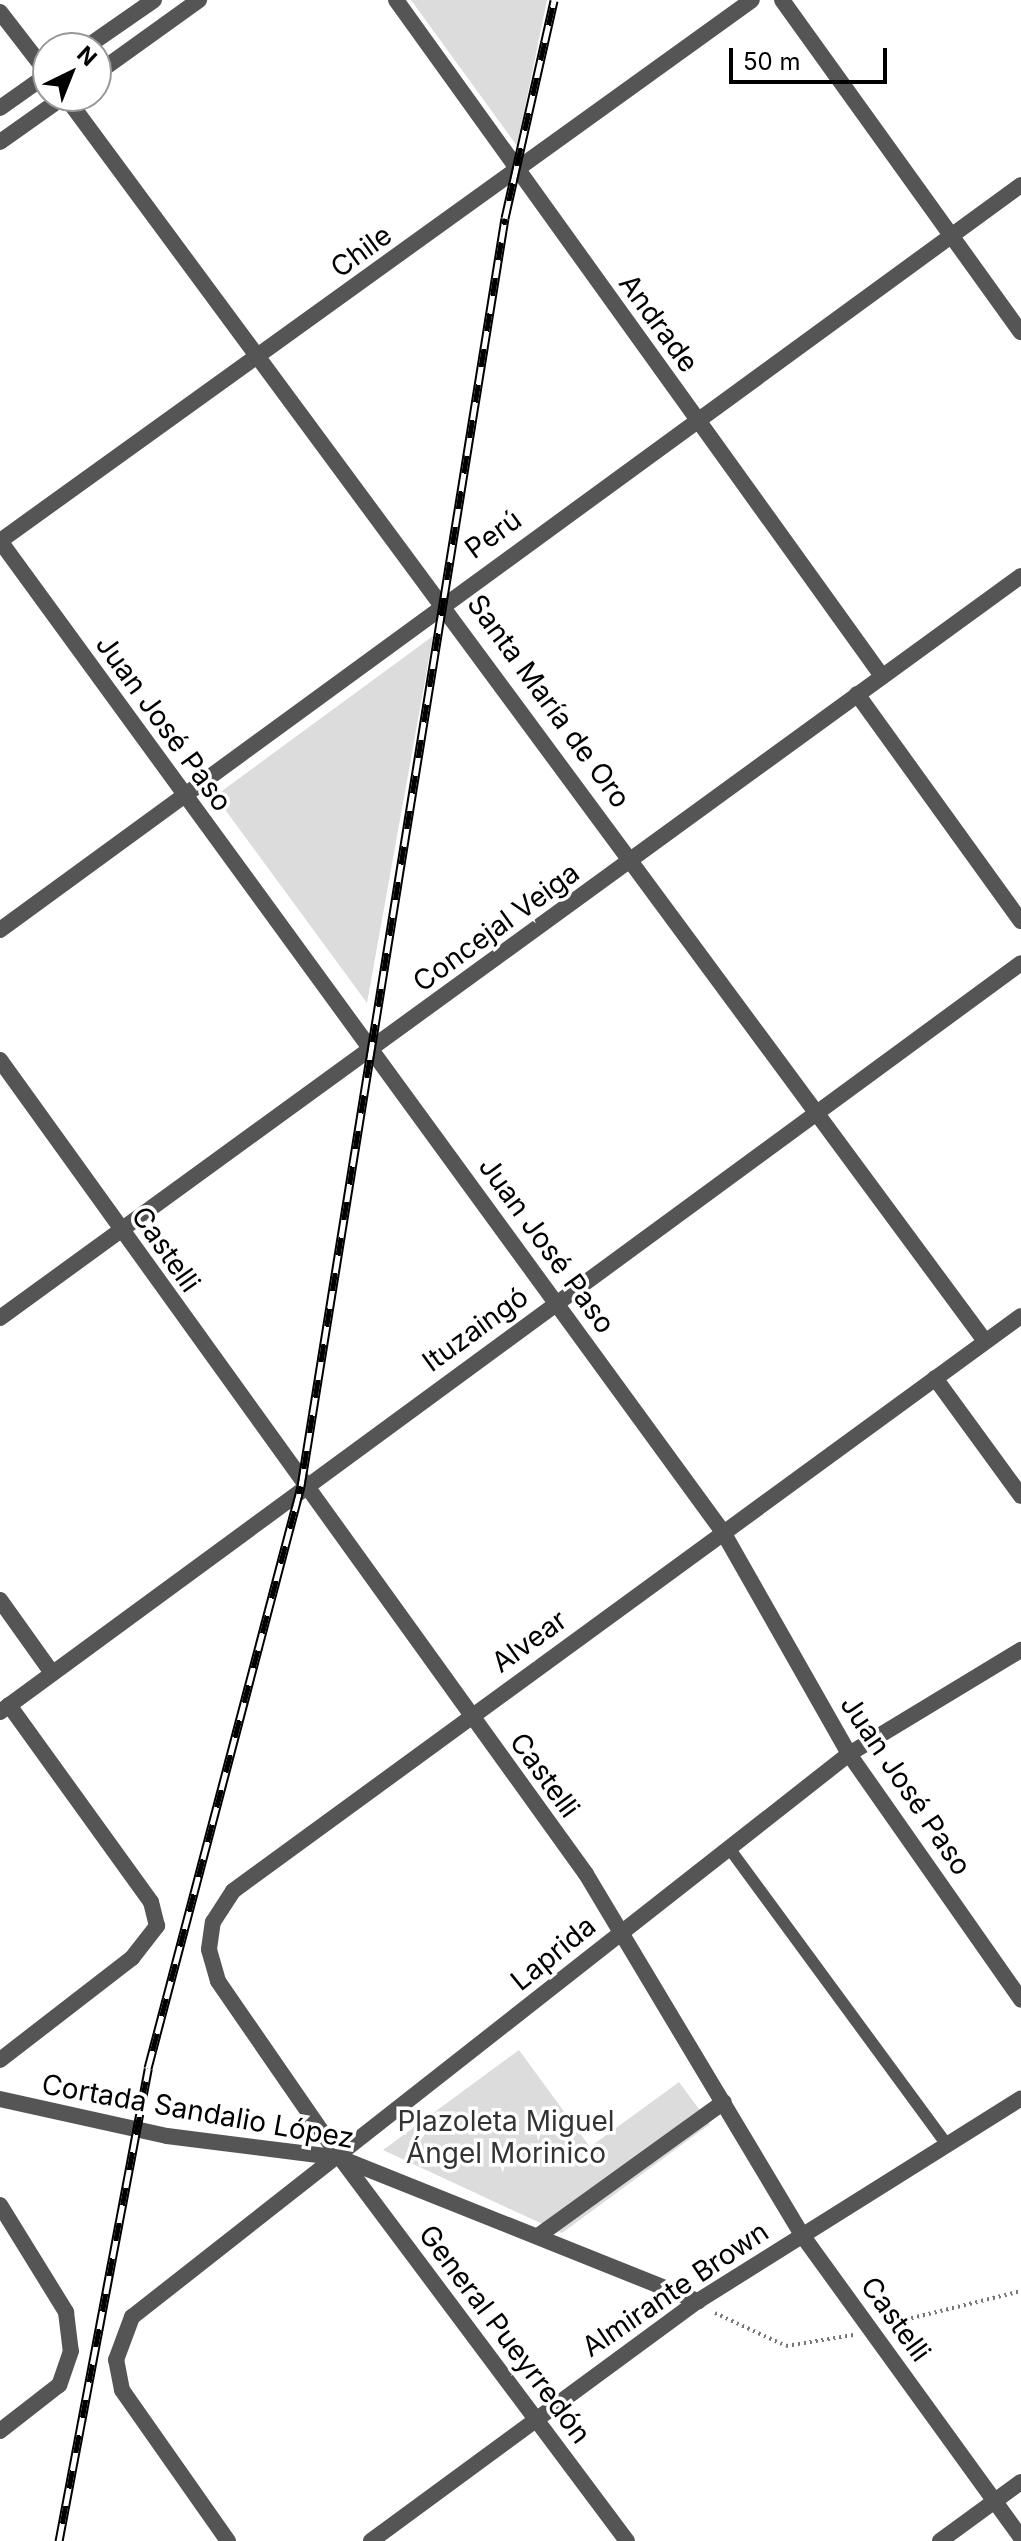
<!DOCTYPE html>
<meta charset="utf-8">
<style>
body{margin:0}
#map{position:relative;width:1021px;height:2541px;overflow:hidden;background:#fff;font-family:Inter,sans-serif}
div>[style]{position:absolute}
.green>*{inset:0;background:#dcdcdc}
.path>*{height:4px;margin-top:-2px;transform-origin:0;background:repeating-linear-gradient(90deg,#777 0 2px,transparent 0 6px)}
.service>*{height:12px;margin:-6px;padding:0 6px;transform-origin:6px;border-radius:6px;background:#555}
.minor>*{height:16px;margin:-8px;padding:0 8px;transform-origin:8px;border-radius:8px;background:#555}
.tertiary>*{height:16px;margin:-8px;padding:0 8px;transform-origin:8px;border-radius:8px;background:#555}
.rail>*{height:9px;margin-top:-4.5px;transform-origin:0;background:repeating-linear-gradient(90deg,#fff 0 18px,#000 0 36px);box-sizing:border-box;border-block:2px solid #000}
span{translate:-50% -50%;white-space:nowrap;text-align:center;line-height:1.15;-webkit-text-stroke:7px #fff;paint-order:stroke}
.street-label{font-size:28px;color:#000}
.park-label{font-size:28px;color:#333}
.north{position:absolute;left:32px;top:32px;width:80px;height:80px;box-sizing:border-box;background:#fff;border:2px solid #999;border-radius:50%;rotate:43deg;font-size:22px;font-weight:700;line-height:32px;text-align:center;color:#000}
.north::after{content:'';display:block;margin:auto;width:28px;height:36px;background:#000;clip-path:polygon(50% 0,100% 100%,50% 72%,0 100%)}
.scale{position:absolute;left:729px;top:48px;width:158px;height:36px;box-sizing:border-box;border:4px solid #000;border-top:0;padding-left:10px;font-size:24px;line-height:28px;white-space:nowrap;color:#000;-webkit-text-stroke:6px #fff;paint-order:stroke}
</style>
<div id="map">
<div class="green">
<div style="clip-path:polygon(411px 0,547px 0,517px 146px)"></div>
<div style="clip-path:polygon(433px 636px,367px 1003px,215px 796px)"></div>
<div style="clip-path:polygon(519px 2050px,590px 2147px,679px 2082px,710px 2124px,562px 2233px,383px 2150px)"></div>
</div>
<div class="path">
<div style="left:715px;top:2313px;width:78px;rotate:24.9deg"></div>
<div style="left:786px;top:2346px;width:68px;rotate:-9.3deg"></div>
<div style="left:888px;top:2324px;width:137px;rotate:-13.9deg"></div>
</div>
<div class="service">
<div style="left:729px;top:1848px;width:368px;rotate:53.7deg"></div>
</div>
<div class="minor">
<div style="left:396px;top:0;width:833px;rotate:54.29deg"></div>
<div style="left:782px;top:0;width:409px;rotate:54.3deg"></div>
<div style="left:0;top:12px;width:78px;rotate:52.3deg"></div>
<div style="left:65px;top:96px;width:1548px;rotate:53.54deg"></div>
<div style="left:0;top:541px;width:1227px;rotate:53.89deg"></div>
<div style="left:723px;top:1532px;width:255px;rotate:60.4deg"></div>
<div style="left:849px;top:1754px;width:300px;rotate:55deg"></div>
<div style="left:0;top:541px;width:926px;rotate:-35.73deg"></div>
<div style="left:857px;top:694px;width:280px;rotate:54.2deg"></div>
<div style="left:0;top:930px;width:1264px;rotate:-36.12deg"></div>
<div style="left:0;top:1060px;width:1003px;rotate:54.25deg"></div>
<div style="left:586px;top:1874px;width:421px;rotate:59.1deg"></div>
<div style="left:802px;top:2235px;width:374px;rotate:54.1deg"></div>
<div style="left:0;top:1318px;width:1262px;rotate:-36.01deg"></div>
<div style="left:935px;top:1378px;width:146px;rotate:53.9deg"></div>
<div style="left:0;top:1600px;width:90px;rotate:54.5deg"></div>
<div style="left:0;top:1712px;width:1266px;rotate:-36.26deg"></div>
<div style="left:0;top:2060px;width:167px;rotate:-37.7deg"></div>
<div style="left:132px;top:1958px;width:41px;rotate:-52deg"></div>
<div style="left:157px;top:1926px;width:25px;rotate:-104deg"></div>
<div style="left:151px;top:1902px;width:243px;rotate:-125.8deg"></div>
<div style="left:0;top:2099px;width:171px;rotate:12.5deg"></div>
<div style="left:167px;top:2136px;width:174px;rotate:7.2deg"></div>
<div style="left:340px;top:2158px;width:386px;rotate:21.8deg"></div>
<div style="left:0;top:2205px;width:126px;rotate:58.3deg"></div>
<div style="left:66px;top:2312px;width:39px;rotate:83deg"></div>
<div style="left:71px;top:2351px;width:36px;rotate:109deg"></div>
<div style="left:59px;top:2385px;width:75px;rotate:142.1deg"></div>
<div style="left:538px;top:2236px;width:229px;rotate:-35.8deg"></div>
<div style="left:228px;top:2541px;width:184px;rotate:-125.1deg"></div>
<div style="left:122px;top:2390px;width:31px;rotate:-101deg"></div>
<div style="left:116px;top:2360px;width:46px;rotate:-69.6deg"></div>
<div style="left:132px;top:2317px;width:912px;rotate:-38.14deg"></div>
<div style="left:849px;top:1754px;width:201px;rotate:-31.2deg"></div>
<div style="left:371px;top:2541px;width:406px;rotate:-36.3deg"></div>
<div style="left:698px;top:2301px;width:381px;rotate:-32.1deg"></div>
<div style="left:627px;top:2541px;width:479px;rotate:-126.8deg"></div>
<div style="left:340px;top:2158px;width:215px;rotate:-124.6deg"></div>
<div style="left:218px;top:1981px;width:33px;rotate:-106deg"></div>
<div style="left:209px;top:1949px;width:27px;rotate:-82deg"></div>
<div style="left:213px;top:1922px;width:37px;rotate:-57deg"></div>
<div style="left:233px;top:1891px;width:975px;rotate:-36.12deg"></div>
<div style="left:940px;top:2541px;width:100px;rotate:-36.1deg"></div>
</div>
<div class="tertiary">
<div style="left:85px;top:48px;width:84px;rotate:-34.8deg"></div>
<div style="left:96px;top:74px;width:127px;rotate:-35.7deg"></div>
<div style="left:0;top:108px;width:59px;rotate:-35.3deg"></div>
<div style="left:0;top:142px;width:80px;rotate:-35.3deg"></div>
</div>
<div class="rail">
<div style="left:59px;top:2541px;width:481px;rotate:-79.3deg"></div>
<div style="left:148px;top:2068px;width:602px;rotate:-75.27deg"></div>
<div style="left:301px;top:1486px;width:1284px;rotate:-80.86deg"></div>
<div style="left:505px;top:218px;width:223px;rotate:-77.3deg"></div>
</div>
<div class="street-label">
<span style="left:361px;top:251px;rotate:-36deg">Chile</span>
<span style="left:659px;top:323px;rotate:54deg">Andrade</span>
<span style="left:493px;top:534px;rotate:-36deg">Perú</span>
<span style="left:549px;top:701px;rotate:54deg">Santa María de Oro</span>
<span style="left:164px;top:723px;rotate:54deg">Juan José Paso</span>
<span style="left:496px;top:927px;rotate:-36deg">Concejal Veiga</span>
<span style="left:547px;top:1245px;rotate:54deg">Juan José Paso</span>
<span style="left:166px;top:1249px;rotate:55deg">Castelli</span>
<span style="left:475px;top:1329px;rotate:-36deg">Ituzaingó</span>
<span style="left:529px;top:1641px;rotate:-36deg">Alvear</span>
<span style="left:545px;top:1775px;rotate:54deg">Castelli</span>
<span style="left:906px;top:1785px;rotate:56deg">Juan José Paso</span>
<span style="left:553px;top:1953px;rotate:-39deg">Laprida</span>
<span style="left:198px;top:2111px;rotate:10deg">Cortada Sandalio López</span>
<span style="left:675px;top:2289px;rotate:-34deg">Almirante Brown</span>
<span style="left:896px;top:2319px;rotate:54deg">Castelli</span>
<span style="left:505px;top:2334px;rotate:53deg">General Pueyrredón</span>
</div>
<div class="park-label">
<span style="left:506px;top:2137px">Plazoleta Miguel<br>Ángel Morinico</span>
</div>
<div class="north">N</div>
<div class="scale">50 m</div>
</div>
